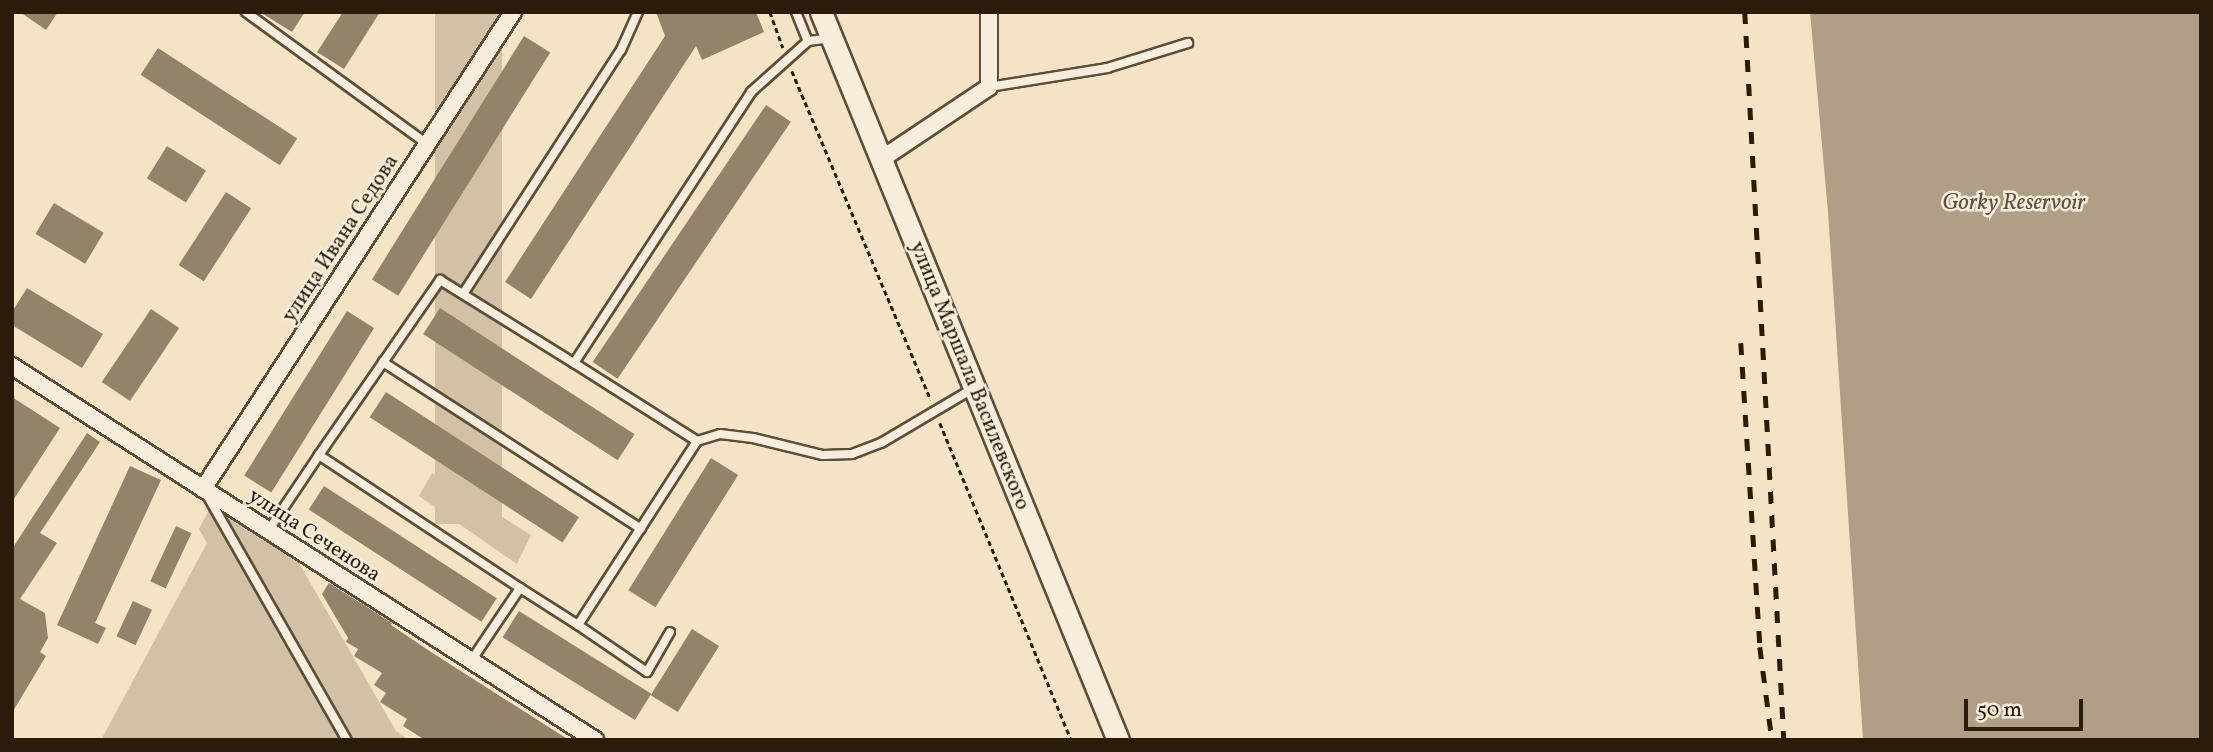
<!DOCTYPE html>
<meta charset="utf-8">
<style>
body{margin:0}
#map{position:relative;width:2213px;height:752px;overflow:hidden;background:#f4e3c6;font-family:Vollkorn,serif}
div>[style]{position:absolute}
.green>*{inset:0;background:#d2c1a6;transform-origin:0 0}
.water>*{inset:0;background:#b09f86}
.building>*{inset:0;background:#94836b;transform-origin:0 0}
.path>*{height:2.5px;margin-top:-1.25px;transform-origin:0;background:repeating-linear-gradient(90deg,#2b1c09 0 5px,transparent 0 8.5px)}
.roads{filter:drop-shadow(2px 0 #5d4e38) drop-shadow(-2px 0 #5d4e38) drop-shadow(0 2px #5d4e38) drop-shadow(0 -2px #5d4e38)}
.lane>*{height:8px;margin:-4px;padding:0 4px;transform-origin:4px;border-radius:4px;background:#f8edda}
.street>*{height:16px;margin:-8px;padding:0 8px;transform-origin:8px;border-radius:8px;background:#f8edda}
.secondary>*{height:21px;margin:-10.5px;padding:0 10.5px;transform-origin:10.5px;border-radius:10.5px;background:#f8edda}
.rail>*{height:4.5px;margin-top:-2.25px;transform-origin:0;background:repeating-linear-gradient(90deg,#2b1c09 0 12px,transparent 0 24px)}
span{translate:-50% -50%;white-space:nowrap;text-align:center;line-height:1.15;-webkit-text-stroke:5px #f8edda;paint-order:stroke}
.street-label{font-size:21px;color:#2b1c09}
.water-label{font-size:23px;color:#60503b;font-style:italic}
.frame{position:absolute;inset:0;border:14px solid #2b1c09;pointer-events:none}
.scale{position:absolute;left:1964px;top:699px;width:119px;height:32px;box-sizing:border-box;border:4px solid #2b1c09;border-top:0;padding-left:9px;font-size:21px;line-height:24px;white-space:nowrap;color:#2b1c09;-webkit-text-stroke:5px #f8edda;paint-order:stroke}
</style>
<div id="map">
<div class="green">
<div style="left:435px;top:12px;width:67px;height:512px"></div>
<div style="clip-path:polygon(432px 473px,531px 535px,517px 564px,419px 496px)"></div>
<div style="clip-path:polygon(213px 502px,296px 558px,396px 731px,409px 740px,101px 740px,207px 543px,199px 529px)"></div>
</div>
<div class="water">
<div style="clip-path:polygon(1810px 12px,2201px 12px,2201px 740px,1863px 740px,1828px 212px)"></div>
</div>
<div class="building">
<div style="clip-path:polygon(20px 12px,58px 12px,46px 30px)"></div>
<div style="clip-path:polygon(260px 12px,305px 12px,292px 32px)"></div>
<div style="clip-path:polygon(343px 12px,380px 12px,344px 69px,317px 52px)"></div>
<div style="clip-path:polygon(656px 12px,756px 12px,764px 32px,702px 60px,696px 46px,531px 299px,505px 282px,665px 36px)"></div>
<div style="left:524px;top:36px;width:31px;height:287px;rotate:32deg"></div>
<div style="left:158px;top:48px;width:166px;height:32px;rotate:33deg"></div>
<div style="left:766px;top:105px;width:30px;height:310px;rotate:34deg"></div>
<div style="left:167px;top:146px;width:46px;height:38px;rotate:32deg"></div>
<div style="left:226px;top:192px;width:30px;height:87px;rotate:33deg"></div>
<div style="left:54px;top:203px;width:58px;height:36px;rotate:31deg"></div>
<div style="clip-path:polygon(27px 288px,103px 334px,82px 368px,12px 325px,12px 312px)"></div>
<div style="left:440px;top:308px;width:232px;height:31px;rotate:33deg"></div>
<div style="left:151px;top:309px;width:34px;height:88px;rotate:34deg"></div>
<div style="left:347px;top:311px;width:32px;height:194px;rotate:32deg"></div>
<div style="left:386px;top:392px;width:230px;height:30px;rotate:33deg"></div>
<div style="clip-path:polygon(12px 397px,60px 428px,12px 502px)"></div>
<div style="clip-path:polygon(87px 433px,100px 442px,40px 533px,57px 543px,20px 599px,45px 613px,48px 638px,40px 652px,46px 656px,12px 713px,12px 549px)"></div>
<div style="left:711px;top:458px;width:32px;height:156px;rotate:32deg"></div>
<div style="clip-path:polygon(130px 466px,161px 480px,95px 623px,106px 628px,98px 644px,57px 625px)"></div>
<div style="left:324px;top:486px;width:206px;height:28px;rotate:33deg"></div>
<div style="left:176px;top:526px;width:17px;height:61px;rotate:25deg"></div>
<div style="clip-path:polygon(329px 583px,392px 623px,391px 625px,431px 652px,569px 740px,425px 740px,403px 726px,407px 719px,380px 702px,386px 693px,374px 685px,382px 673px,354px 656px,358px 649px,346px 642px,348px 638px,322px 594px)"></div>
<div style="left:133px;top:601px;width:21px;height:39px;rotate:25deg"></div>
<div style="left:519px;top:611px;width:156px;height:31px;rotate:32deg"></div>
<div style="left:692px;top:629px;width:32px;height:78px;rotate:32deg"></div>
</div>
<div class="path">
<div style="left:770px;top:12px;width:38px;rotate:70deg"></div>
<div style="left:792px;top:71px;width:357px;rotate:67.1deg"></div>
<div style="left:940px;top:423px;width:343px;rotate:67.5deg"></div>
</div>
<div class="roads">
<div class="lane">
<div style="left:246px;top:12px;width:224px;rotate:36.1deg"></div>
<div style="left:796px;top:12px;width:31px;rotate:68deg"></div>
<div style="left:808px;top:41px;width:23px;rotate:-7deg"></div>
<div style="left:989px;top:87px;width:120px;rotate:-9.1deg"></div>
<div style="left:1107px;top:68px;width:85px;rotate:-17.2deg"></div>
<div style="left:463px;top:294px;width:291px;rotate:-57.1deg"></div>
<div style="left:621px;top:50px;width:42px;rotate:-65.9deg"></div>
<div style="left:383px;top:362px;width:307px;rotate:32.9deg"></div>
<div style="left:697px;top:441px;width:24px;rotate:-17deg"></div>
<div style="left:720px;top:434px;width:33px;rotate:7deg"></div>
<div style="left:753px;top:438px;width:72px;rotate:13.7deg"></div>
<div style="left:823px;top:455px;width:29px;rotate:-2deg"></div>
<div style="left:852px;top:454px;width:31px;rotate:-21deg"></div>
<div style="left:881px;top:443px;width:108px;rotate:-30.6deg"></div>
<div style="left:319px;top:455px;width:213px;rotate:-55.3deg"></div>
<div style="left:440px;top:280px;width:158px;rotate:31.8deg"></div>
<div style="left:207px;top:495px;width:282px;rotate:60.3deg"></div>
<div style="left:268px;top:531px;width:92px;rotate:-56.1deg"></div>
<div style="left:319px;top:455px;width:241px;rotate:33.5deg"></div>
<div style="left:578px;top:625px;width:83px;rotate:34.3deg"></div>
<div style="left:647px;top:672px;width:46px;rotate:-60.1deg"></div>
<div style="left:471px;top:661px;width:88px;rotate:-56.1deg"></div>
<div style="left:520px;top:588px;width:69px;rotate:32.5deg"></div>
<div style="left:578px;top:625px;width:219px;rotate:-57.1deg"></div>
<div style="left:697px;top:441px;width:146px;rotate:-147.6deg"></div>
<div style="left:574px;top:363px;width:324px;rotate:-56.8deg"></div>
<div style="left:751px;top:92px;width:76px;rotate:-41.8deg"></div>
</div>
<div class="street">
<div style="left:880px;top:160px;width:131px;rotate:-33.8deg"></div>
<div style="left:989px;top:87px;width:75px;rotate:-90deg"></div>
<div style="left:12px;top:366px;width:693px;rotate:32.68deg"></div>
<div style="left:203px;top:489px;width:569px;rotate:-56.98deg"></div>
</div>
<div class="secondary">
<div style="left:821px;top:12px;width:786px;rotate:67.81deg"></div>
</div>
</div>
<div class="rail">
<div style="left:1745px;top:12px;width:729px;rotate:86.93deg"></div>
<div style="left:1741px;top:343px;width:305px;rotate:86.4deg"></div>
<div style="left:1760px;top:647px;width:94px;rotate:82.6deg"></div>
</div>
<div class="street-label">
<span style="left:341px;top:239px;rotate:-57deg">улица Ивана Седова</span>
<span style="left:969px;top:376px;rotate:68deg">улица Маршала Василевского</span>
<span style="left:314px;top:536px;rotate:33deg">улица Сеченова</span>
</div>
<div class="water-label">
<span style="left:2014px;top:203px">Gorky Reservoir</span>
</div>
<div class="frame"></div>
<div class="scale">50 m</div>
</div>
